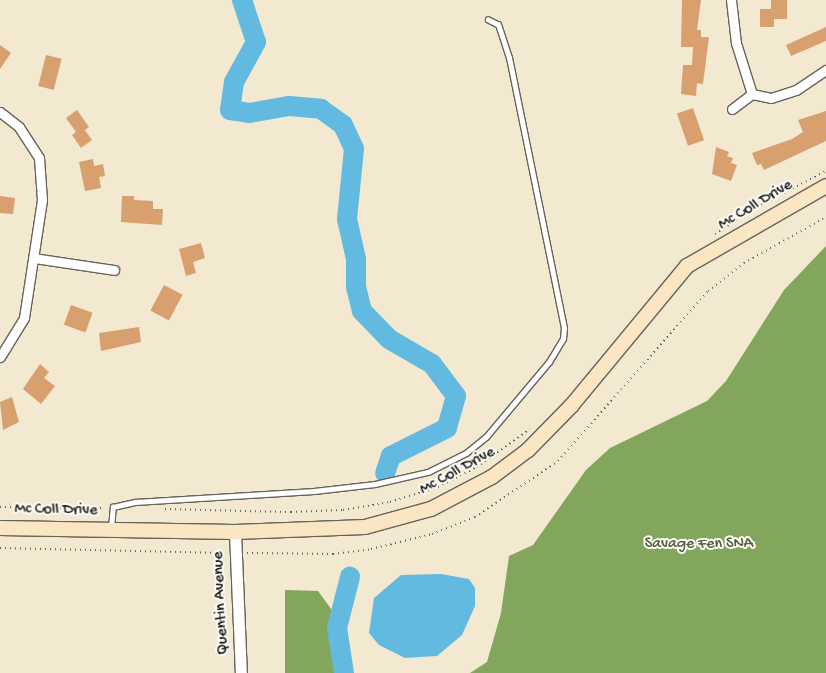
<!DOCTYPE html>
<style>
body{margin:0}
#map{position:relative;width:826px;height:673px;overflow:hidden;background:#f3e8d0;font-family:"Gochi Hand",sans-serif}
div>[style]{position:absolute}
.forest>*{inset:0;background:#82a65c}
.water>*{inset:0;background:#63bae0}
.river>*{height:20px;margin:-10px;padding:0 10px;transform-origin:10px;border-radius:10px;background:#63bae0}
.building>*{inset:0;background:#d8a06f;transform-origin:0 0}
.path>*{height:2px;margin-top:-1px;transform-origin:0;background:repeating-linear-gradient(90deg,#67635b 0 1px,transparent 0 5px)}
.roads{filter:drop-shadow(1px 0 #67635b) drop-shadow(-1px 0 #67635b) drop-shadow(0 1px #67635b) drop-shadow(0 -1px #67635b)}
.service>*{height:4.5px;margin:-2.25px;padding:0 2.25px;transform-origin:2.25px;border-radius:2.25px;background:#fff}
.minor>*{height:9px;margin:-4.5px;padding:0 4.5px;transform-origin:4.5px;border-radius:4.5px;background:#fff}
.tertiary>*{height:11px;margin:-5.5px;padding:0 5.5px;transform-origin:5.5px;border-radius:5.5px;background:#fff}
.secondary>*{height:14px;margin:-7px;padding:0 7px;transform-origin:7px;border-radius:7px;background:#fbe6c4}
span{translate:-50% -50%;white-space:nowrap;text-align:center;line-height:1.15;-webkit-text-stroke:4px #fdfcf7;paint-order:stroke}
.street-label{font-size:16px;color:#1c1c1c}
.park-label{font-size:16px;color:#525e3a}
</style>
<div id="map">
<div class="forest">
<div style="clip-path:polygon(826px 246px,826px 673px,470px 673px,487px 662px,501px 613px,509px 556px,533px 545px,586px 470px,610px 448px,707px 401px,726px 381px,784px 290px)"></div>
<div style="clip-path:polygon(285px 590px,318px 591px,345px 628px,336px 642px,350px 673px,285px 673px)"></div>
</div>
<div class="water">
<div style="clip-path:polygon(441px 574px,469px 579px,475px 588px,475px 606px,462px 635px,437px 656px,405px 658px,379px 645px,369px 633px,374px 598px,401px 575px)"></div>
</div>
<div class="river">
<div style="left:242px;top:0;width:44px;rotate:71.6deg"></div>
<div style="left:256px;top:42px;width:46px;rotate:118.8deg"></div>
<div style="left:234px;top:82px;width:28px;rotate:98deg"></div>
<div style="left:230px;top:110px;width:19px;rotate:9deg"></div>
<div style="left:249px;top:113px;width:41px;rotate:-9.9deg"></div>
<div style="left:289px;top:106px;width:32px;rotate:5deg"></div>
<div style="left:321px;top:109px;width:27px;rotate:36deg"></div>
<div style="left:343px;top:125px;width:26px;rotate:65deg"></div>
<div style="left:354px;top:149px;width:70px;rotate:95.7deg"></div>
<div style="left:347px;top:219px;width:41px;rotate:77.3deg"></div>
<div style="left:356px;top:259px;width:28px;rotate:90deg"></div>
<div style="left:356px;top:287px;width:25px;rotate:76deg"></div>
<div style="left:362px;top:311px;width:39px;rotate:46deg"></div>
<div style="left:389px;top:339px;width:50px;rotate:30.2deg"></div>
<div style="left:432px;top:364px;width:40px;rotate:53deg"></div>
<div style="left:456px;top:396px;width:33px;rotate:106deg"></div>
<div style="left:447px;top:428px;width:63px;rotate:153.4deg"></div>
<div style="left:391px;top:456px;width:18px;rotate:109deg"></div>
<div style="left:344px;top:673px;width:46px;rotate:-98.8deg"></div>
<div style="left:337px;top:628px;width:53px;rotate:-75.7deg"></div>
</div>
<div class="building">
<div style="clip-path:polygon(682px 0,701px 0,697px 30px,701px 30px,701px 37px,709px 37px,703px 84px,697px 83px,696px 96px,681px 94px,683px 65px,692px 65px,693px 47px,681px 47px)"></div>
<div style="clip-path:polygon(771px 0,787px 0,787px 19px,774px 19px,774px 27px,760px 27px,760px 9px,771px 9px)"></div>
<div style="clip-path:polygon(826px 27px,826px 41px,791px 56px,786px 45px)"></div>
<div style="clip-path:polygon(0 45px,11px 53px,0 69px)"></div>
<div style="left:46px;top:55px;width:16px;height:32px;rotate:14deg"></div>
<div style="left:693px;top:108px;width:34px;height:17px;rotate:71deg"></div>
<div style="clip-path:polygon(77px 110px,89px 127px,85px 130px,92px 140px,81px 148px,72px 135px,76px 132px,66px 118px)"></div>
<div style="clip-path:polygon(826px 111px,826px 141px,764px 170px,761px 164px,757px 165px,752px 153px,792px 139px,803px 132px,798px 120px)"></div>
<div style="clip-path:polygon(716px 147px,729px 152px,727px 156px,733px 158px,731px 163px,737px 165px,731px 181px,712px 174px)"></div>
<div style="clip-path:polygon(93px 159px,94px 166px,103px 164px,105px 176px,99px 177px,101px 188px,85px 191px,79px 162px)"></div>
<div style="clip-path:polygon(0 196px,15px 198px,13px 214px,0 213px)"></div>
<div style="clip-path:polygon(122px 196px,134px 196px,134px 200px,153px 201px,153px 209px,163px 209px,162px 225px,121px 222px)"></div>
<div style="clip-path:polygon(201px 243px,205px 258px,193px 262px,196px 273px,186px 276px,179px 249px)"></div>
<div style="left:164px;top:285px;width:21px;height:29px;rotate:28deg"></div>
<div style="left:71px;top:305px;width:23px;height:21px;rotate:20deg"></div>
<div style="clip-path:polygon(139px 327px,141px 342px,101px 351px,99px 333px)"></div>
<div style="clip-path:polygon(40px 364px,49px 372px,44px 378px,55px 386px,41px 404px,23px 389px)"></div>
<div style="clip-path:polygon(12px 397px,19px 422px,3px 430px,0 402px)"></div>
</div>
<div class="path">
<div style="left:715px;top:234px;width:50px;rotate:-32.7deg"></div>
<div style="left:757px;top:207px;width:78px;rotate:-27.6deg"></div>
<div style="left:0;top:507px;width:105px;rotate:0.5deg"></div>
<div style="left:165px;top:509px;width:126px;rotate:1.4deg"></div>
<div style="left:291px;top:512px;width:52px;rotate:-2.2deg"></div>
<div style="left:343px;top:510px;width:48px;rotate:-9.7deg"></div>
<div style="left:390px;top:502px;width:50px;rotate:-17.4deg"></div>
<div style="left:438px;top:487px;width:44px;rotate:-27.1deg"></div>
<div style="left:477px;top:467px;width:65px;rotate:-35.6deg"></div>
<div style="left:0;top:548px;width:225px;rotate:1.3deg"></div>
<div style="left:247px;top:553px;width:86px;rotate:0.7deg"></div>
<div style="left:333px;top:554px;width:38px;rotate:-7deg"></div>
<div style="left:371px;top:549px;width:63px;rotate:-13.8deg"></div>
<div style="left:432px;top:534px;width:46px;rotate:-21.6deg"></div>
<div style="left:475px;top:517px;width:100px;rotate:-34deg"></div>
<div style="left:558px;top:461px;width:227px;rotate:-48.6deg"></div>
<div style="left:708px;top:291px;width:46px;rotate:-37.9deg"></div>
<div style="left:744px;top:263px;width:94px;rotate:-29.3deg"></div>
</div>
<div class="roads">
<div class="service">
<div style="left:111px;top:528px;width:21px;rotate:-85deg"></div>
<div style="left:113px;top:507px;width:23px;rotate:-13deg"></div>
<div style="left:135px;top:502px;width:179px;rotate:-3.5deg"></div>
<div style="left:314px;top:491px;width:61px;rotate:-6.5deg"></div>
<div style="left:375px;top:484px;width:54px;rotate:-12.8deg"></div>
<div style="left:428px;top:472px;width:42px;rotate:-26.6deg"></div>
<div style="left:466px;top:453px;width:26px;rotate:-39deg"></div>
<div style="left:486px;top:437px;width:98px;rotate:-50deg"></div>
<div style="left:549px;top:362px;width:27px;rotate:-59deg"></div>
<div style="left:563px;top:339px;width:11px;rotate:-85deg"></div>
<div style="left:564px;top:328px;width:276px;rotate:-101.5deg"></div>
<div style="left:509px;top:58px;width:35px;rotate:-108deg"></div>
<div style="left:498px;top:25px;width:11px;rotate:-153deg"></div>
</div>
<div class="minor">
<div style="left:731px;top:0;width:43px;rotate:83.4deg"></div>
<div style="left:736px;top:43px;width:53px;rotate:72.6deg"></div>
<div style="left:732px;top:109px;width:25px;rotate:-37deg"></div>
<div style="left:752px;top:94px;width:19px;rotate:12deg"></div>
<div style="left:771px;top:98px;width:26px;rotate:-18deg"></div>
<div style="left:796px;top:90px;width:36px;rotate:-34deg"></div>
<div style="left:0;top:112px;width:24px;rotate:38deg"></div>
<div style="left:19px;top:127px;width:37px;rotate:57deg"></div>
<div style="left:39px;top:158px;width:42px;rotate:85.9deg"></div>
<div style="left:42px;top:200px;width:119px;rotate:98.7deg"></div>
<div style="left:24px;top:318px;width:46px;rotate:121.6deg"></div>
<div style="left:34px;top:258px;width:81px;rotate:8.5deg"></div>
</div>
<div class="tertiary">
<div style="left:235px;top:532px;width:141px;rotate:87.6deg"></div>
</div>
<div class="secondary">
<div style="left:0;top:528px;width:235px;rotate:1deg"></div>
<div style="left:235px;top:532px;width:130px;rotate:-2.2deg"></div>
<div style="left:365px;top:527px;width:68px;rotate:-15.3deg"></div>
<div style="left:431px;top:509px;width:69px;rotate:-27.7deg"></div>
<div style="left:492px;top:477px;width:45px;rotate:-36.9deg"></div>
<div style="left:528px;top:450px;width:63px;rotate:-45.6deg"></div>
<div style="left:572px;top:405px;width:180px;rotate:-50.4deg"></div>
<div style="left:687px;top:266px;width:160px;rotate:-29.9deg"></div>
</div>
</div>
<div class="street-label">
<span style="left:756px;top:206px;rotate:-31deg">Mc Coll Drive</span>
<span style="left:458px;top:472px;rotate:-29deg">Mc Coll Drive</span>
<span style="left:56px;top:511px;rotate:1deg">Mc Coll Drive</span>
<span style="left:222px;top:603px;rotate:-93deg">Quentin Avenue</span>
</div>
<div class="park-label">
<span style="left:699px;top:545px">Savage Fen SNA</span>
</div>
</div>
